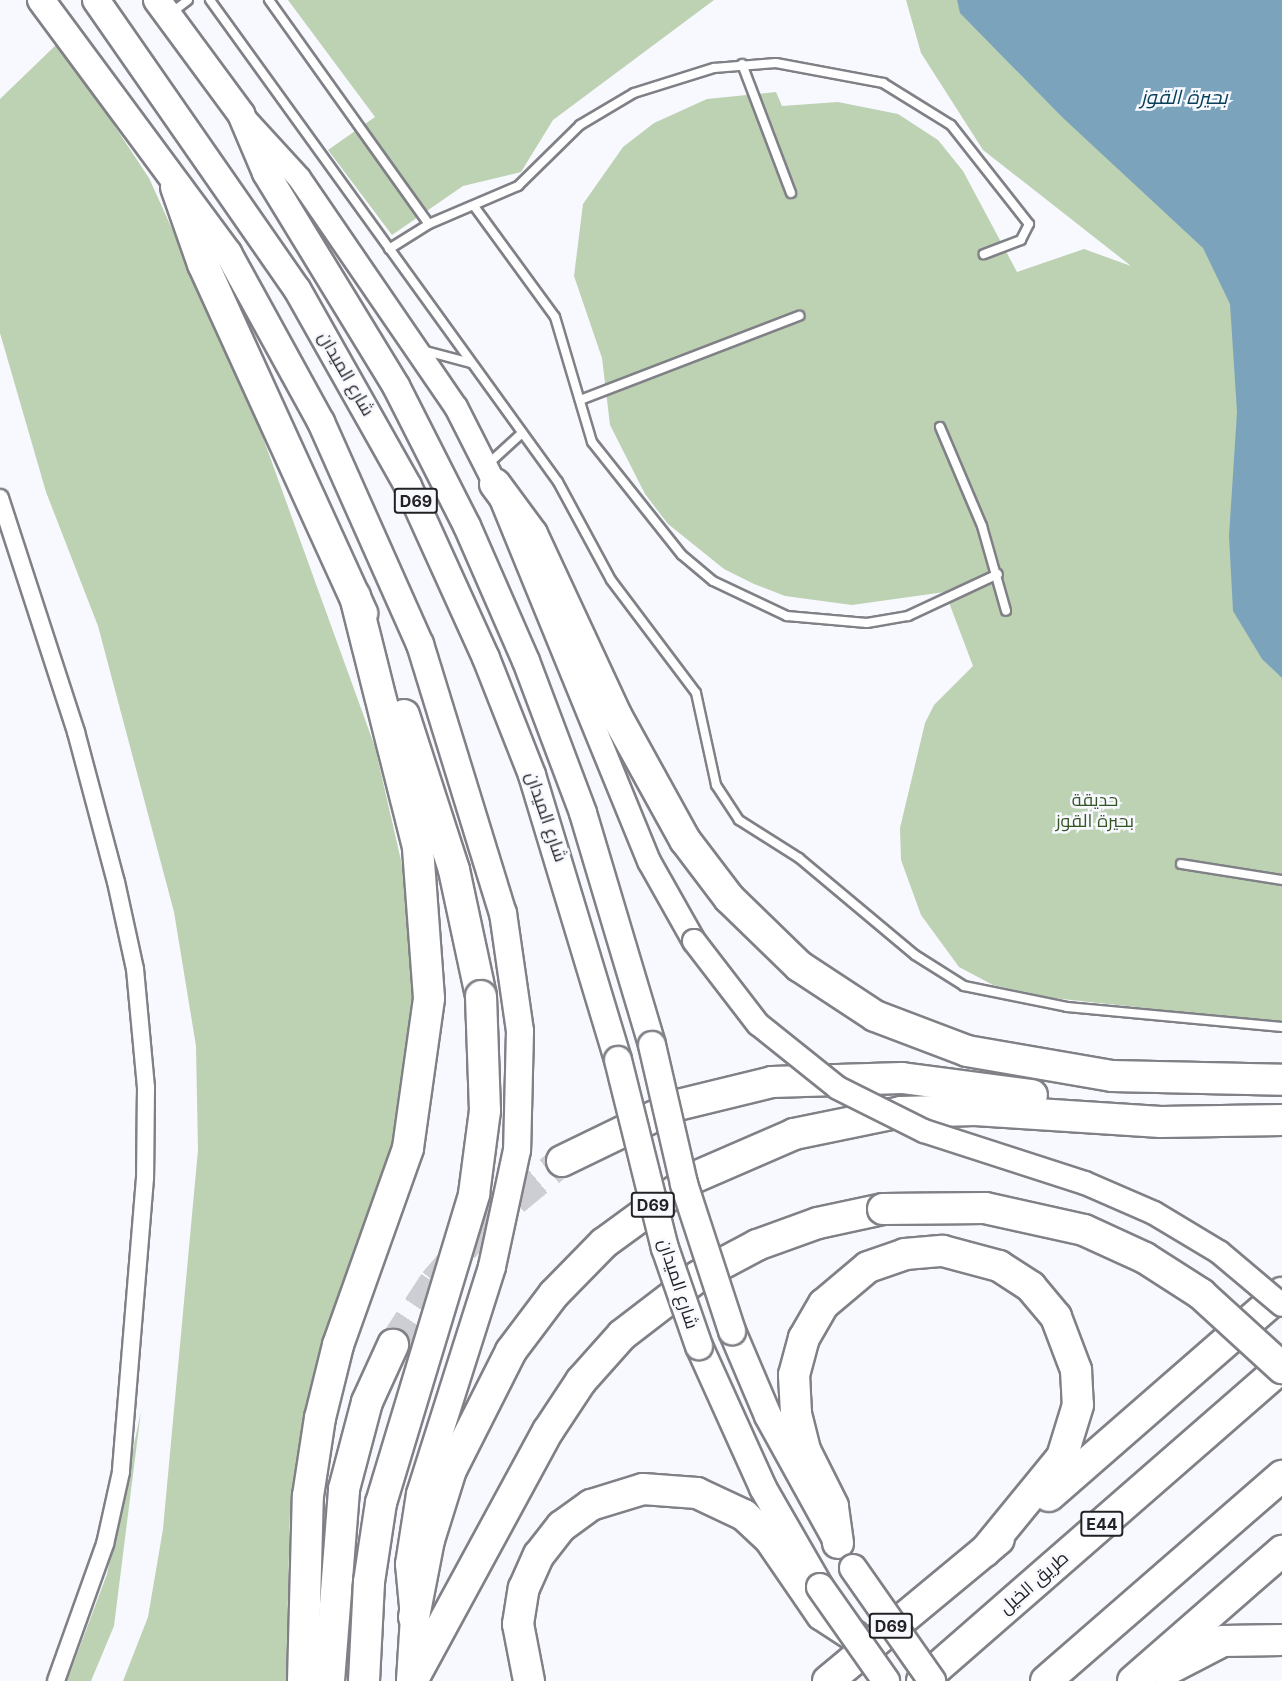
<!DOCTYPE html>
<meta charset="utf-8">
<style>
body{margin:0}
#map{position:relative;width:1282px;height:1681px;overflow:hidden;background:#f8f9ff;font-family:Inter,Cairo,sans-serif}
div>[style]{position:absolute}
.green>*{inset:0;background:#bdd1b3}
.water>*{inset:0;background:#7ba4bc}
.motorway-tunnel>*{height:30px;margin-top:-15px;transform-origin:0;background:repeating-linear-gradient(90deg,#cdced3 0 30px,transparent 0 45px)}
.roads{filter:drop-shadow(2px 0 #808087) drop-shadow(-2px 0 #808087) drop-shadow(0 2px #808087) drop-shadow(0 -2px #808087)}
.service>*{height:8px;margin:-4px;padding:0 4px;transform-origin:4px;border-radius:4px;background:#fff}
.minor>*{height:16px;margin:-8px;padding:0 8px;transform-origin:8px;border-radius:8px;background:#fff}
.secondary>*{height:22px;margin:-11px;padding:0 11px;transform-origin:11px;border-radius:11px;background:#fff}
.primary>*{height:26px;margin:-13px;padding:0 13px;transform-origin:13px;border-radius:13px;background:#fff}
.motorway>*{height:30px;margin:-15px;padding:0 15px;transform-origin:15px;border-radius:15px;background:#fff}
.bridges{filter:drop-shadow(2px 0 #808087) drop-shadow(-2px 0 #808087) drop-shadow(0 2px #808087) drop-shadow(0 -2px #808087)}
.secondary-bridge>*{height:22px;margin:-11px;padding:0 11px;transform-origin:11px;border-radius:11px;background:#fff}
.primary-bridge>*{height:26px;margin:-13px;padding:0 13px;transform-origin:13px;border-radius:13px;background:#fff}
.motorway-bridge>*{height:30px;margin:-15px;padding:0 15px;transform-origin:15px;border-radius:15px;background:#fff}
span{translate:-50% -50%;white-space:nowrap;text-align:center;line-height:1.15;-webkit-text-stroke:5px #f8f9ff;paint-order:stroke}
.shield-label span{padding:2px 4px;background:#f8f9ff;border:2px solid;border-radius:4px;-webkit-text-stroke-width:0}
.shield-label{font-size:16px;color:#222224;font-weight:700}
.street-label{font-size:18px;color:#222224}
.park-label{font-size:18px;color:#355522}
.water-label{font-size:20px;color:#08405a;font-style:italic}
</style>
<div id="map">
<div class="green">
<div style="clip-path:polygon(288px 0,714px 0,553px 120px,521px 172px,463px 186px,392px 235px,328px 150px,375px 117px)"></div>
<div style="clip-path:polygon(906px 0,1282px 0,1282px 1023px,1053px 998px,993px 985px,959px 967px,921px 915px,901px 860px,900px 828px,925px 723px,934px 705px,973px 666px,945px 592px,852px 605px,785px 596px,754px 584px,724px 569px,668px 524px,645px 494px,610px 425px,602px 358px,574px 276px,583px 204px,623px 147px,654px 123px,707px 99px,776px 92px,782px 106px,838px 102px,898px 114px,938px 140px,963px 171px,1017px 272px,1084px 249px,1131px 266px,983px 150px,921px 53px)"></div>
<div style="clip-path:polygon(59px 42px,149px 178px,249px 399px,375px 747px,413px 913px,413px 1022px,391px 1151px,311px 1402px,290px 1510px,286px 1681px,123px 1681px,148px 1617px,163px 1529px,198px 1150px,196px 1046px,174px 912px,98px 626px,46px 492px,0 333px,0 99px)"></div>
<div style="clip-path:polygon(141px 1411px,114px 1626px,91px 1681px,67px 1681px,107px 1574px)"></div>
</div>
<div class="water">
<div style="clip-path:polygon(957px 0,1282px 0,1282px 678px,1262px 659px,1233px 611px,1229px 536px,1237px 412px,1230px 304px,1203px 248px,1062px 117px,960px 13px)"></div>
</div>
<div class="motorway-tunnel">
<div style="left:393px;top:1345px;width:75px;rotate:-56.9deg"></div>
<div style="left:434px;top:1282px;width:70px;rotate:-49deg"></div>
<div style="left:480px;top:1229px;width:107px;rotate:-39.7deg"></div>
</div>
<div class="roads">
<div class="service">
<div style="left:210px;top:0;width:594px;rotate:54.17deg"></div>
<div style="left:558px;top:482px;width:111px;rotate:61.6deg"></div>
<div style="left:611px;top:580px;width:141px;rotate:53deg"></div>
<div style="left:696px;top:693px;width:94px;rotate:77.7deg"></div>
<div style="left:716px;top:785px;width:42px;rotate:56.7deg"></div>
<div style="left:739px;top:820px;width:71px;rotate:32.3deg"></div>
<div style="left:799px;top:858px;width:151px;rotate:39.9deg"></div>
<div style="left:915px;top:955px;width:58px;rotate:32.3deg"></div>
<div style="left:964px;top:986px;width:105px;rotate:11.5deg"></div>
<div style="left:1067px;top:1007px;width:216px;rotate:5.3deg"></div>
<div style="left:269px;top:0;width:275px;rotate:54.5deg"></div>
<div style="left:171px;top:13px;width:21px;rotate:-37deg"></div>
<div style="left:742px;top:64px;width:138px;rotate:69.2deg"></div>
<div style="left:474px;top:206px;width:137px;rotate:53.9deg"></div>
<div style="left:555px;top:317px;width:130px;rotate:73.5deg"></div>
<div style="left:592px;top:442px;width:144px;rotate:51.5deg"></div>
<div style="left:682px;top:555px;width:40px;rotate:40deg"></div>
<div style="left:713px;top:581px;width:82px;rotate:25.3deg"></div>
<div style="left:787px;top:616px;width:80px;rotate:5deg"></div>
<div style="left:867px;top:623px;width:42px;rotate:-9.7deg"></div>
<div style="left:908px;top:616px;width:99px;rotate:-25deg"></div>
<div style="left:389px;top:249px;width:47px;rotate:-32deg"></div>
<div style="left:429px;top:224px;width:97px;rotate:-23.1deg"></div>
<div style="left:518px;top:186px;width:87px;rotate:-44.5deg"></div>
<div style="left:580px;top:125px;width:63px;rotate:-30.7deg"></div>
<div style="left:634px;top:93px;width:84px;rotate:-17.4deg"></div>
<div style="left:714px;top:68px;width:62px;rotate:-4.6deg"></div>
<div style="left:776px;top:63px;width:109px;rotate:10.6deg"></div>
<div style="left:883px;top:83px;width:80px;rotate:31.7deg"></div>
<div style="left:951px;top:125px;width:126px;rotate:51.8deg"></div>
<div style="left:1029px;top:224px;width:18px;rotate:117deg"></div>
<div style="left:1021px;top:240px;width:40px;rotate:159deg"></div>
<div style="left:422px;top:350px;width:51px;rotate:14.9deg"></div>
<div style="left:580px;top:400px;width:235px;rotate:-21deg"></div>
<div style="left:940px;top:427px;width:108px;rotate:67deg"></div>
<div style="left:982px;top:526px;width:88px;rotate:74.2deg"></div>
<div style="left:487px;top:465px;width:46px;rotate:-42.4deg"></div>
<div style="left:1181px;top:864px;width:102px;rotate:9deg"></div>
</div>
<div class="minor">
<div style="left:0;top:498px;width:246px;rotate:72deg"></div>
<div style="left:76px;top:732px;width:155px;rotate:75.1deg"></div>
<div style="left:116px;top:882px;width:89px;rotate:77.7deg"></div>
<div style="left:135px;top:969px;width:119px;rotate:84.7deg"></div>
<div style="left:146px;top:1087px;width:91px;rotate:90.6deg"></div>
<div style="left:145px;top:1178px;width:295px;rotate:94.7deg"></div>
<div style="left:121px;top:1472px;width:74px;rotate:102.5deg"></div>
<div style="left:105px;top:1544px;width:145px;rotate:109.7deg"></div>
</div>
<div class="secondary">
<div style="left:245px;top:119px;width:80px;rotate:47.5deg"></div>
<div style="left:299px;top:178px;width:278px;rotate:55.6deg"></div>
<div style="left:456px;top:407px;width:86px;rotate:63.1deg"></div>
<div style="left:495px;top:484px;width:409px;rotate:67.8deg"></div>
<div style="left:650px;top:863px;width:90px;rotate:60.6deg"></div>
</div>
<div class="primary">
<div style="left:41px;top:0;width:315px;rotate:53.5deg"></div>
<div style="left:228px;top:253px;width:193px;rotate:61.2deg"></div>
<div style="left:321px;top:422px;width:243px;rotate:66deg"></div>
<div style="left:420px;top:644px;width:282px;rotate:72.9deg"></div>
<div style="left:503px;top:913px;width:119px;rotate:81.8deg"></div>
<div style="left:520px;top:1031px;width:119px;rotate:91.4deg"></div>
<div style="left:517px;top:1150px;width:120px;rotate:102.1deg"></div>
<div style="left:492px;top:1267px;width:238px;rotate:107.6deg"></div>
<div style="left:420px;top:1494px;width:71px;rotate:98.9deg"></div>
<div style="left:409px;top:1564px;width:53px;rotate:84.6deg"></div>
<div style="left:414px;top:1617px;width:64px;rotate:93.6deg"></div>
<div style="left:96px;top:0;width:352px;rotate:55.2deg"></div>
<div style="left:297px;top:289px;width:226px;rotate:60.6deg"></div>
<div style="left:408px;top:486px;width:189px;rotate:65.6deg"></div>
<div style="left:486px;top:658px;width:126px;rotate:68.5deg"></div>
<div style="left:532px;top:775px;width:298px;rotate:73.2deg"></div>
<div style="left:157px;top:0;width:142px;rotate:53.6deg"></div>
<div style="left:241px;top:114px;width:64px;rotate:67deg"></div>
<div style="left:266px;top:173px;width:250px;rotate:58.6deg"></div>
<div style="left:396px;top:386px;width:157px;rotate:63.1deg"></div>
<div style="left:467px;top:526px;width:147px;rotate:66.4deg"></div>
<div style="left:526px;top:661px;width:162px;rotate:69.4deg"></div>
<div style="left:583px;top:813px;width:242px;rotate:73.4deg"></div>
<div style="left:732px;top:1331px;width:92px;rotate:67deg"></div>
<div style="left:768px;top:1416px;width:141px;rotate:61.1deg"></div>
<div style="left:699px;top:1346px;width:156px;rotate:65.7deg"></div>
<div style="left:763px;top:1488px;width:114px;rotate:60.1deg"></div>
</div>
<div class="motorway">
<div style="left:176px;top:187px;width:82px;rotate:70.7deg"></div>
<div style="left:203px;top:264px;width:384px;rotate:65.5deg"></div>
<div style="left:495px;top:484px;width:62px;rotate:53.5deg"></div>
<div style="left:532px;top:534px;width:200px;rotate:65.1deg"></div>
<div style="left:616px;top:715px;width:143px;rotate:61.1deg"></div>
<div style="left:685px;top:840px;width:73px;rotate:52.8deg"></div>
<div style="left:729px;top:898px;width:98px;rotate:44.2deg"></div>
<div style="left:799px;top:966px;width:91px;rotate:33.3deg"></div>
<div style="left:875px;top:1016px;width:98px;rotate:20.8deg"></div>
<div style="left:967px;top:1051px;width:147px;rotate:9.8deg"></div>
<div style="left:1112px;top:1076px;width:170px;rotate:1.3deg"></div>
<div style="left:404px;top:715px;width:163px;rotate:72.1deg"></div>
<div style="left:454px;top:870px;width:129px;rotate:77.9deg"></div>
<div style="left:562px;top:1161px;width:129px;rotate:-25.8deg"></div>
<div style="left:678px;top:1105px;width:97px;rotate:-13.7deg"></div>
<div style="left:772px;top:1082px;width:130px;rotate:-1.8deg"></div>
<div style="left:902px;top:1078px;width:131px;rotate:7.5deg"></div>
<div style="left:1049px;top:1496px;width:309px;rotate:-41.1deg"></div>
<div style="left:838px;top:1543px;width:37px;rotate:-98deg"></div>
<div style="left:833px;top:1506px;width:63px;rotate:-116.6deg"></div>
<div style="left:805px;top:1450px;width:38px;rotate:-104deg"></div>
<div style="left:796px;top:1413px;width:38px;rotate:-93deg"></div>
<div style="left:794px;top:1375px;width:38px;rotate:-75deg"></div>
<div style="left:804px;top:1338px;width:39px;rotate:-60deg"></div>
<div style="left:824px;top:1304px;width:57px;rotate:-40.1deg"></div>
<div style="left:868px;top:1267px;width:39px;rotate:-19deg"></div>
<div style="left:905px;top:1254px;width:38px;rotate:-5deg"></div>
<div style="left:943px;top:1251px;width:58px;rotate:15deg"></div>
<div style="left:999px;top:1266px;width:38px;rotate:33deg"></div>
<div style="left:1031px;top:1287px;width:39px;rotate:50deg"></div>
<div style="left:1056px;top:1317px;width:57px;rotate:69.3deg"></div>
<div style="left:1076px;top:1370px;width:35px;rotate:87deg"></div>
<div style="left:1078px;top:1405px;width:54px;rotate:107.1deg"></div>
<div style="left:1062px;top:1457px;width:122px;rotate:129.3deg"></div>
<div style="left:414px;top:1617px;width:78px;rotate:-79deg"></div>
<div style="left:429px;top:1540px;width:73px;rotate:-72.6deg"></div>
<div style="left:451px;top:1470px;width:133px;rotate:-63.2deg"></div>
<div style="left:511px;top:1351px;width:71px;rotate:-53deg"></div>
<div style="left:554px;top:1294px;width:71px;rotate:-45.6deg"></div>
<div style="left:604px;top:1243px;width:110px;rotate:-36.1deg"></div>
<div style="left:693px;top:1178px;width:110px;rotate:-23.5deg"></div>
<div style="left:794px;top:1134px;width:109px;rotate:-11.6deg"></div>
<div style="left:901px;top:1112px;width:74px;rotate:-1.5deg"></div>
<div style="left:975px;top:1110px;width:186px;rotate:3.7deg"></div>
<div style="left:1161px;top:1122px;width:121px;rotate:-0.9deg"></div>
<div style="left:1167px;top:1670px;width:63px;rotate:-27.4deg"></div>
<div style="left:1223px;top:1641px;width:59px;rotate:-1deg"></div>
<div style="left:303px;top:1681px;width:185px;rotate:-88.5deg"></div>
<div style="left:308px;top:1496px;width:79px;rotate:-81.3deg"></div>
<div style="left:320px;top:1418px;width:75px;rotate:-76.1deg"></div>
<div style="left:338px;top:1345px;width:209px;rotate:-70.4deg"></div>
<div style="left:408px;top:1148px;width:151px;rotate:-82deg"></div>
<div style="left:429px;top:998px;width:151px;rotate:-94.2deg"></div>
<div style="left:418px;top:847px;width:259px;rotate:-104.1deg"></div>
<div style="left:329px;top:1681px;width:193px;rotate:-85.5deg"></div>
<div style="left:344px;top:1489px;width:90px;rotate:-75.2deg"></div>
<div style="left:367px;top:1402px;width:63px;rotate:-65.5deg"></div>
<div style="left:412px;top:1681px;width:285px;rotate:-61.5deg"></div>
<div style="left:548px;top:1431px;width:60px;rotate:-56.6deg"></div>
<div style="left:581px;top:1381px;width:62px;rotate:-48.3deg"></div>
<div style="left:622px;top:1335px;width:97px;rotate:-37.5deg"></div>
<div style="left:699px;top:1276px;width:66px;rotate:-28.1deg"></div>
<div style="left:757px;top:1245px;width:65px;rotate:-19.8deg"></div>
<div style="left:818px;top:1223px;width:66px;rotate:-12.2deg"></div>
<div style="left:529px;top:1681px;width:58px;rotate:-100.9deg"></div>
<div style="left:518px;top:1624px;width:36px;rotate:-81deg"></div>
<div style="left:524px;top:1588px;width:36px;rotate:-66deg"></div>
<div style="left:539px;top:1555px;width:37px;rotate:-52deg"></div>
<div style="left:562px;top:1526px;width:36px;rotate:-36deg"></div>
<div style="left:591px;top:1505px;width:54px;rotate:-17.1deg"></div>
<div style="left:643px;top:1489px;width:54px;rotate:4.2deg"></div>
<div style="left:697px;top:1493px;width:52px;rotate:25.1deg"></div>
<div style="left:744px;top:1515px;width:34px;rotate:43deg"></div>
<div style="left:769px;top:1538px;width:93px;rotate:55.5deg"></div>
<div style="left:822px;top:1615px;width:38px;rotate:33deg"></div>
<div style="left:828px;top:1681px;width:222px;rotate:-39.7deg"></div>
<div style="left:922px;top:1681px;width:478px;rotate:-41.1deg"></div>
<div style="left:1046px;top:1681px;width:313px;rotate:-41deg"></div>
<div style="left:1133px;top:1681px;width:198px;rotate:-41.1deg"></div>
</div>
</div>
<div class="bridges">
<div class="secondary-bridge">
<div style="left:694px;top:941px;width:105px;rotate:52.4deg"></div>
<div style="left:758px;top:1024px;width:102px;rotate:38.7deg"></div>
<div style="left:838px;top:1088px;width:96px;rotate:26.6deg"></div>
<div style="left:924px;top:1131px;width:169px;rotate:17.9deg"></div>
<div style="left:1085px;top:1183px;width:75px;rotate:23.5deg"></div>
<div style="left:1154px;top:1213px;width:76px;rotate:31deg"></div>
<div style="left:1219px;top:1252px;width:82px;rotate:40.1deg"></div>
</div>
<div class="primary-bridge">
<div style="left:652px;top:1045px;width:143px;rotate:77deg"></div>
<div style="left:684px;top:1184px;width:155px;rotate:71.9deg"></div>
<div style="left:618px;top:1060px;width:194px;rotate:76deg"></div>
<div style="left:665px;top:1248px;width:104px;rotate:70.9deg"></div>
<div style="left:853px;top:1568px;width:138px;rotate:55deg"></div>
<div style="left:820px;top:1587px;width:115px;rotate:54.9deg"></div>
</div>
<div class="motorway-bridge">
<div style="left:883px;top:1209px;width:102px;rotate:-0.6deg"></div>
<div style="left:985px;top:1208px;width:101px;rotate:12.5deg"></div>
<div style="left:1084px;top:1230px;width:67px;rotate:24.7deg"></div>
<div style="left:1145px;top:1258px;width:67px;rotate:32.7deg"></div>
<div style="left:1201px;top:1294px;width:110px;rotate:42.4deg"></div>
<div style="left:364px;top:1681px;width:99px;rotate:-87.1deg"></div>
<div style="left:369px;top:1582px;width:80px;rotate:-81.4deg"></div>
<div style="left:381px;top:1503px;width:323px;rotate:-73.2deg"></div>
<div style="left:474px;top:1194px;width:84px;rotate:-82.5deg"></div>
<div style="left:485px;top:1111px;width:115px;rotate:-92deg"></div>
</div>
</div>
<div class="shield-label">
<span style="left:416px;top:501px">D69</span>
<span style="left:653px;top:1205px">D69</span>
<span style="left:1102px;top:1524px">E44</span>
<span style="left:891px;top:1626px">D69</span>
</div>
<div class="street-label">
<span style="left:346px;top:374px;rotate:60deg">شارع الميدان</span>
<span style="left:546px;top:817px;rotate:71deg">شارع الميدان</span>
<span style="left:678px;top:1284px;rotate:72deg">شارع الميدان</span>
<span style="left:1034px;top:1583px;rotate:-41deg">طريق الخيل</span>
</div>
<div class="park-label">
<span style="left:1095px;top:811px">حديقة<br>بحيرة القوز</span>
</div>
<div class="water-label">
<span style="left:1184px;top:97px">بحيرة القوز</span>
</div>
</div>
